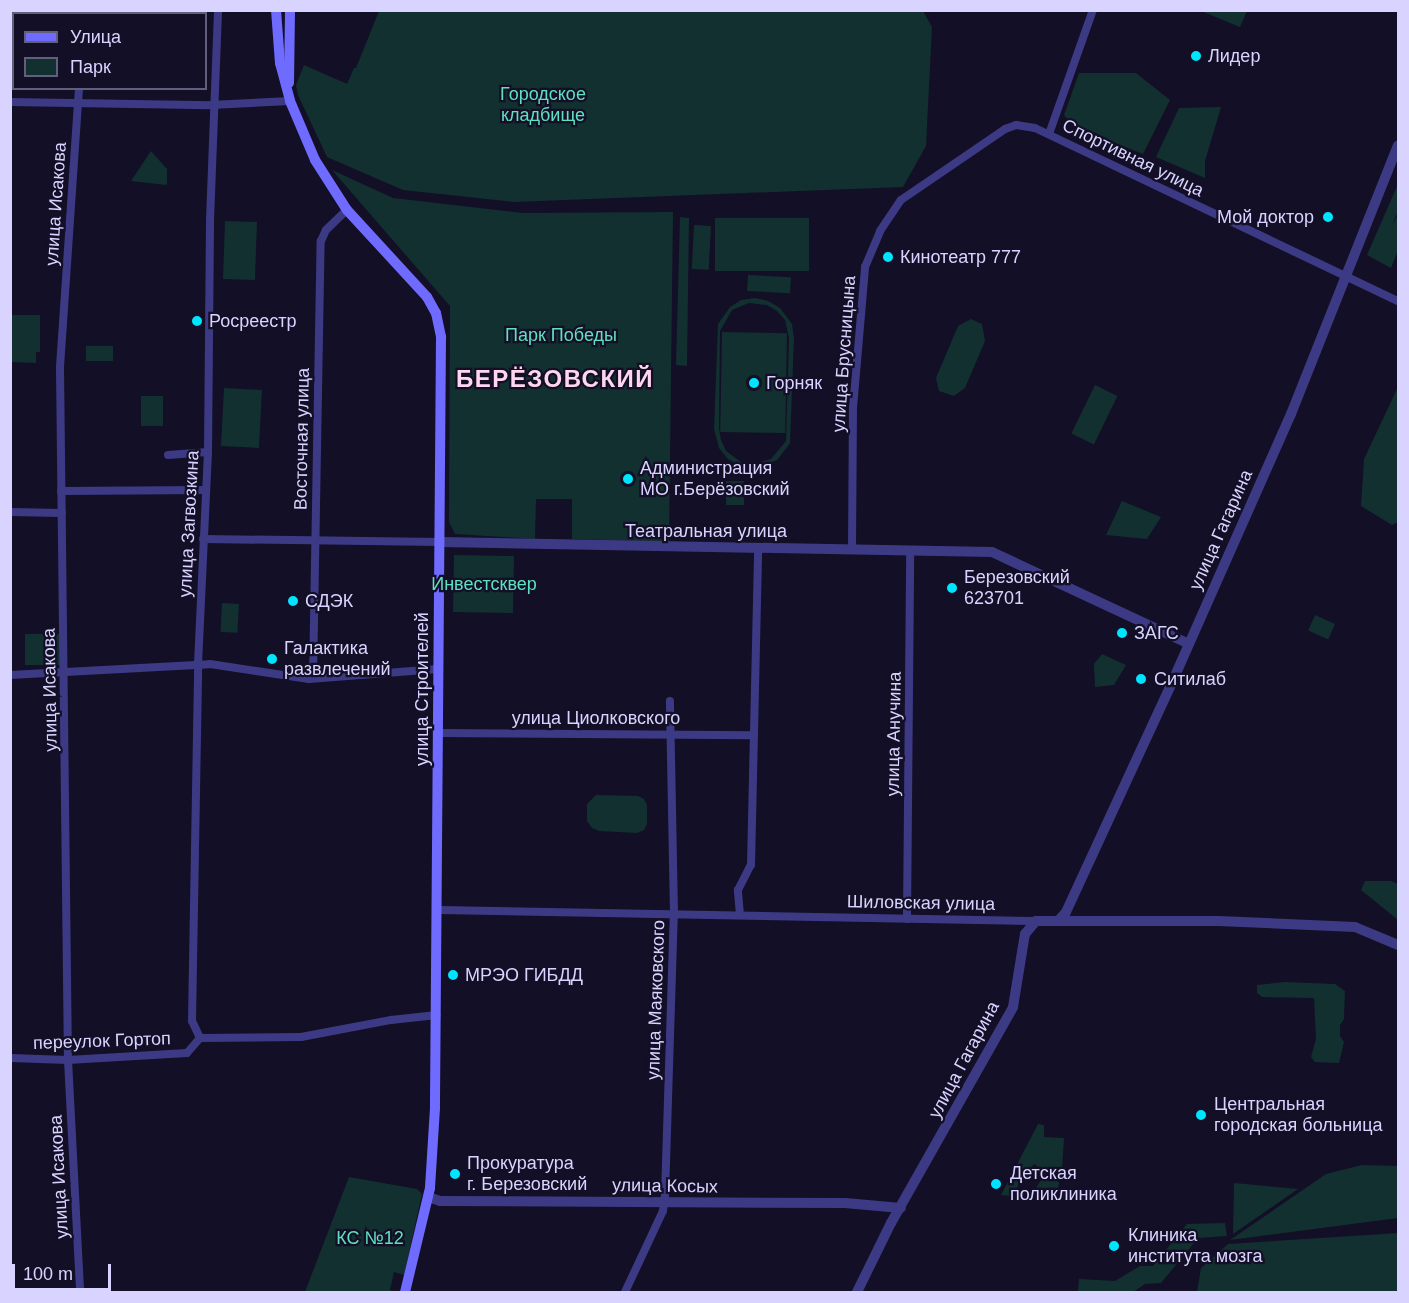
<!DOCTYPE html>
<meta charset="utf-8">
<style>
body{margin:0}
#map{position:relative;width:1409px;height:1303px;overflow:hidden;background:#130f26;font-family:Arial,sans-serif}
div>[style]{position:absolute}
.green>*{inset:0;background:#12302f;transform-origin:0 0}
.minor>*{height:8px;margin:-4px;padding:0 4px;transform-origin:4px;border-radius:4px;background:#3d3a85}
.tertiary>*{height:10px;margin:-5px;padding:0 5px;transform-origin:5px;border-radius:5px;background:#3d3a85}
.secondary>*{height:10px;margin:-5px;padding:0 5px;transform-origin:5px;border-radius:5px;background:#6f6bff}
.dots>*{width:16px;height:16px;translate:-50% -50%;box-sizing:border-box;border:3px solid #130f26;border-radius:50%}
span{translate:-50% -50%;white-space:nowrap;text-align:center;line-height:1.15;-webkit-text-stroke:4.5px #130f26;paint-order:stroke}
.poi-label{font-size:18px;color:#d9d4ff}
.left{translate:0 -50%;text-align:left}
.right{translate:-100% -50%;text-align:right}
.park-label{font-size:18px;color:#5fe0c0}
.street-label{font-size:18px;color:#d9d4ff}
.district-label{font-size:24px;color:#ffd6f0;font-weight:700;letter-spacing:1.5px}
.frame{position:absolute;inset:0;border:12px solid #d9d4ff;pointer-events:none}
.legend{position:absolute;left:12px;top:12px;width:195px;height:78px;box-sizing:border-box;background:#130f26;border:2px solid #625e7d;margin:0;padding:8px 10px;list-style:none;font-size:18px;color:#d9d4ff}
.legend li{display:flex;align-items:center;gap:12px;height:30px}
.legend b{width:30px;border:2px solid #625e7d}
.scale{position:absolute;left:12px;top:1264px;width:99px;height:27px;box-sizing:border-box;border:3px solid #d9d4ff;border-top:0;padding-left:8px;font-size:18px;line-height:21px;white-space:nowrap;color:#d9d4ff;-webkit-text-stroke:4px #130f26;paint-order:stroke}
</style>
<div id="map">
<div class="green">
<div style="clip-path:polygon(923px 11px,932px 27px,926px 146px,903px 187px,514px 202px,403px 190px,327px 157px,298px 95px,296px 85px,304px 65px,347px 84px,354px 68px,356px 68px,379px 11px)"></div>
<div style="clip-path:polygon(1201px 11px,1247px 11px,1240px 27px)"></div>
<div style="clip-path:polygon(1079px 73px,1136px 73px,1170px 100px,1143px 154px,1074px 127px,1064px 115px)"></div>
<div style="clip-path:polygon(1221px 107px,1205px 161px,1205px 178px,1156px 157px,1179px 108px)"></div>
<div style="clip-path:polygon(151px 151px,167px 169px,167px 185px,131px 181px)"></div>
<div style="clip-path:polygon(332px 170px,393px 198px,523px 213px,673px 212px,669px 542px,572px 539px,572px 499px,536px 499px,535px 539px,455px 534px,449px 522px,450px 306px)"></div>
<div style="clip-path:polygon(1398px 184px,1398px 212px,1391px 227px,1398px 215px,1398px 250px,1391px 268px,1367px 255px)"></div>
<div style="clip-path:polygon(680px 217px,689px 218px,687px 366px,676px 365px)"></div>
<div style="left:809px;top:218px;width:53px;height:94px;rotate:90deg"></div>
<div style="left:225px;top:221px;width:32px;height:58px;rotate:2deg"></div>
<div style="left:694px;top:225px;width:17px;height:44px;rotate:3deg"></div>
<div style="left:748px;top:275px;width:43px;height:16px;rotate:3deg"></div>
<div style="clip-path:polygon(evenodd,755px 298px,768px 301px,780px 308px,792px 324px,794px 338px,790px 443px,778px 459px,767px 466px,753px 468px,740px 466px,728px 459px,719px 448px,714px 429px,718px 324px,730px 307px,741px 300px,755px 298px,749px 303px,767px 305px,777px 311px,785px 320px,789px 338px,786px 441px,771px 459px,753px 464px,741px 462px,726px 451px,721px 440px,719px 428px,720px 331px,732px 310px,749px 303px)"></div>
<div style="clip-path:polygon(11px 315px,40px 315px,40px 352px,36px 352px,36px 363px,11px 362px)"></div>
<div style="clip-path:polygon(971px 319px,982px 324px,985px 341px,965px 388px,954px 396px,939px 391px,936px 378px,958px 326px)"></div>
<div style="left:722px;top:332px;width:65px;height:100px;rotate:1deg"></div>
<div style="left:86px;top:346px;width:27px;height:15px"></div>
<div style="left:1095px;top:385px;width:25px;height:54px;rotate:26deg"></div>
<div style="clip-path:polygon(1398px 387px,1398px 522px,1392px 525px,1361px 506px,1364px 459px)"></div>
<div style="left:224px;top:388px;width:38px;height:58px;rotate:3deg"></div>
<div style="left:141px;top:396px;width:22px;height:30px"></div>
<div style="left:726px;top:481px;width:18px;height:24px"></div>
<div style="clip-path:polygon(1122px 501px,1161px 517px,1147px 539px,1106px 535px)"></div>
<div style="left:454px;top:555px;width:60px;height:57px;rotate:1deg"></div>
<div style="left:222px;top:603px;width:17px;height:29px;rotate:3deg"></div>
<div style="left:1315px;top:615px;width:22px;height:17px;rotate:24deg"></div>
<div style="left:25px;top:634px;width:37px;height:31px"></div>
<div style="clip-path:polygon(1102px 654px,1126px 665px,1114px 685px,1095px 687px,1094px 664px)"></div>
<div style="clip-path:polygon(596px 795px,638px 796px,644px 799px,647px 805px,647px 824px,644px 830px,637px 833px,599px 831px,592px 828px,587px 821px,587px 804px)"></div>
<div style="clip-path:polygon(1365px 881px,1391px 881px,1398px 884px,1398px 920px,1361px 890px)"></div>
<div style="clip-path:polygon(1285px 982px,1335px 984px,1345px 991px,1344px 1019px,1340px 1025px,1340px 1036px,1344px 1042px,1339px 1063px,1315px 1062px,1311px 1057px,1316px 1039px,1314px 998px,1262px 997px,1257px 993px,1257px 985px)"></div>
<div style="clip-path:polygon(1038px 1124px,1044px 1125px,1044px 1137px,1064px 1138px,1062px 1171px,1054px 1179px,1059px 1182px,1057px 1198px,1030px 1198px,1046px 1172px,1034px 1164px,1011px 1196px,1001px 1195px)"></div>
<div style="clip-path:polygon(1362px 1165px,1398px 1166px,1398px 1218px,1230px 1240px,1326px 1174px)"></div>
<div style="clip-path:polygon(349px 1177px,417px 1189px,422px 1194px,404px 1275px,394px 1272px,390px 1290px,395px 1292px,305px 1292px)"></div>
<div style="clip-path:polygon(1234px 1183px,1298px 1189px,1233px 1234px)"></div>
<div style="clip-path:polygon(1225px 1223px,1227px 1236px,1198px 1238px,1161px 1283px,1145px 1284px,1133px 1292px,1078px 1292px,1079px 1279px,1115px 1281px,1140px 1266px,1153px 1266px,1187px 1224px)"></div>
<div style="clip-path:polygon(1398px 1233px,1398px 1292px,1197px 1292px,1201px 1268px,1228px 1244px)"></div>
</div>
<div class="minor">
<div style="left:85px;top:14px;width:4px;rotate:-90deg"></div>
<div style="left:79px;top:88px;width:281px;rotate:93.9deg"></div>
<div style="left:60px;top:368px;width:692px;rotate:89.34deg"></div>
<div style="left:68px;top:1060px;width:232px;rotate:87deg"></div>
<div style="left:10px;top:102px;width:201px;rotate:0.9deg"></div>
<div style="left:211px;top:105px;width:79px;rotate:-2.9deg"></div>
<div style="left:1049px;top:134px;width:132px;rotate:-70.5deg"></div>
<div style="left:168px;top:455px;width:40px;rotate:-4.3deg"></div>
<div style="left:61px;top:491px;width:145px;rotate:-0.4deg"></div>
<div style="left:10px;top:512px;width:52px;rotate:1.1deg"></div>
<div style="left:203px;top:539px;width:237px;rotate:0.7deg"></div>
<div style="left:852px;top:549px;width:141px;rotate:-89.6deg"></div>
<div style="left:853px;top:408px;width:142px;rotate:-85.1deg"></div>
<div style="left:865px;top:267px;width:39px;rotate:-67deg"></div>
<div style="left:880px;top:231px;width:37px;rotate:-56deg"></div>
<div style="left:901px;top:200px;width:126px;rotate:-34.3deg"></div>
<div style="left:1005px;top:129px;width:12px;rotate:-20deg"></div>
<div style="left:1016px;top:125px;width:19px;rotate:9deg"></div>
<div style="left:1035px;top:128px;width:402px;rotate:25.5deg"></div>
<div style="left:10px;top:675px;width:200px;rotate:-3.1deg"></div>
<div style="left:210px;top:664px;width:100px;rotate:8.6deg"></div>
<div style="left:309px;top:679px;width:129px;rotate:-4.4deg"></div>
<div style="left:313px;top:678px;width:437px;rotate:-89deg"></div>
<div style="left:321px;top:241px;width:12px;rotate:-66deg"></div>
<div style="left:326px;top:230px;width:29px;rotate:-44deg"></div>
<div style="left:438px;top:733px;width:315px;rotate:0.4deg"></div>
<div style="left:439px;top:910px;width:597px;rotate:1.06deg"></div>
<div style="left:740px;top:915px;width:25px;rotate:-95deg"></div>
<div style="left:738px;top:890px;width:28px;rotate:-63deg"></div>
<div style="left:751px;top:865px;width:318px;rotate:-88.7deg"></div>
<div style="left:907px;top:919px;width:369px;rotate:-89.5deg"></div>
<div style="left:200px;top:1038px;width:19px;rotate:-115deg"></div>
<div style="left:192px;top:1021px;width:357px;rotate:-89deg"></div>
<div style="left:198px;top:664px;width:212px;rotate:-87.3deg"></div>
<div style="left:208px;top:452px;width:232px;rotate:-89.5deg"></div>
<div style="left:210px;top:220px;width:210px;rotate:-87.8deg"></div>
<div style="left:10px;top:1058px;width:58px;rotate:2deg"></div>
<div style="left:68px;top:1060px;width:119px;rotate:-3.4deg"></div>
<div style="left:187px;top:1053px;width:20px;rotate:-49deg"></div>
<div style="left:200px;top:1038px;width:101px;rotate:-0.6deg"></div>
<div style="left:301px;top:1037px;width:92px;rotate:-10.7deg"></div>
<div style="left:391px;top:1020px;width:46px;rotate:-6.2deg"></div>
<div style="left:625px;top:1292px;width:89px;rotate:-64.9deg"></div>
<div style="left:663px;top:1211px;width:16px;rotate:-83deg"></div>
<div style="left:665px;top:1195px;width:282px;rotate:-88.2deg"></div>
<div style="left:674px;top:913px;width:212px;rotate:-91.1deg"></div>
</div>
<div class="tertiary">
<div style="left:440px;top:542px;width:552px;rotate:1.04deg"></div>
<div style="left:992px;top:552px;width:217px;rotate:25deg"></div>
<div style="left:1058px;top:921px;width:12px;rotate:-48deg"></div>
<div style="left:1066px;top:912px;width:258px;rotate:-65.2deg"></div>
<div style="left:1174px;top:678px;width:289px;rotate:-66.1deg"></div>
<div style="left:1291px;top:414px;width:289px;rotate:-68.3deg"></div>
<div style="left:428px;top:1197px;width:13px;rotate:18deg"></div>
<div style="left:440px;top:1201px;width:405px;rotate:0.3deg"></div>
<div style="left:845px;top:1203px;width:56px;rotate:5.1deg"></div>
<div style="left:857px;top:1292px;width:77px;rotate:-63.8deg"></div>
<div style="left:891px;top:1223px;width:248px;rotate:-60.5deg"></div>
<div style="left:1013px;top:1007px;width:74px;rotate:-80.7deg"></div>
<div style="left:1025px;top:934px;width:17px;rotate:-50deg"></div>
<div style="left:1036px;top:921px;width:182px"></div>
<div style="left:1218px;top:921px;width:137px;rotate:2.5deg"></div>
<div style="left:1355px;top:927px;width:47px;rotate:22.7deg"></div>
</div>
<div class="secondary">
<div style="left:276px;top:10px;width:53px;rotate:85.7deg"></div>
<div style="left:280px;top:63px;width:39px;rotate:75deg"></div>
<div style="left:290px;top:101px;width:64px;rotate:67deg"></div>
<div style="left:315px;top:160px;width:59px;rotate:57.4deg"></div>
<div style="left:347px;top:210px;width:118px;rotate:47.4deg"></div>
<div style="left:427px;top:297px;width:18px;rotate:61deg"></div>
<div style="left:436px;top:313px;width:25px;rotate:78deg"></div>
<div style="left:441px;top:337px;width:771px;rotate:90.45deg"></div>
<div style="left:435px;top:1108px;width:80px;rotate:93.6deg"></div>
<div style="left:430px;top:1188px;width:107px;rotate:103.5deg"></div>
<div style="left:289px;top:83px;width:73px;rotate:-89.2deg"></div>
</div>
<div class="dots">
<div style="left:1196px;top:56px;background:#00e5ff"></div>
<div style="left:1328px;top:217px;background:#00e5ff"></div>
<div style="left:888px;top:257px;background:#00e5ff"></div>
<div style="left:197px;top:321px;background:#00e5ff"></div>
<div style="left:754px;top:383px;background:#00e5ff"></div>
<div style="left:628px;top:479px;background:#00e5ff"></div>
<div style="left:952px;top:588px;background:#00e5ff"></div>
<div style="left:293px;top:601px;background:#00e5ff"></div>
<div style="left:1122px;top:633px;background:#00e5ff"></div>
<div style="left:272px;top:659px;background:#00e5ff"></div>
<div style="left:1141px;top:679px;background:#00e5ff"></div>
<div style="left:453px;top:975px;background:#00e5ff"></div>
<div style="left:1201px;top:1115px;background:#00e5ff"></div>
<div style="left:455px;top:1174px;background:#00e5ff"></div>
<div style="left:996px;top:1184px;background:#00e5ff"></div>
<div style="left:1114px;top:1246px;background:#00e5ff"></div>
</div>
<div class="poi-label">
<span class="left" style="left:1208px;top:56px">Лидер</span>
<span class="right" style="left:1314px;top:217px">Мой доктор</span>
<span class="left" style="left:900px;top:257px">Кинотеатр 777</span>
<span class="left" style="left:209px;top:321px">Росреестр</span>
<span class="left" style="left:766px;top:383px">Горняк</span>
<span class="left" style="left:640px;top:479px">Администрация<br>МО г.Берёзовский</span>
<span class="left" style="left:964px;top:588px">Березовский<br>623701</span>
<span class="left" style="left:305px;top:601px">СДЭК</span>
<span class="left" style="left:1134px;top:633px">ЗАГС</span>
<span class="left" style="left:284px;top:659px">Галактика<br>развлечений</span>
<span class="left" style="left:1154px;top:679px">Ситилаб</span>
<span class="left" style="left:465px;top:975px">МРЭО ГИБДД</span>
<span class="left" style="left:1214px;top:1115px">Центральная<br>городская больница</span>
<span class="left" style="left:467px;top:1174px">Прокуратура<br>г. Березовский</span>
<span class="left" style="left:1010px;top:1184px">Детская<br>поликлиника</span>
<span class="left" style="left:1128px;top:1246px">Клиника<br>института мозга</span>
</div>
<div class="park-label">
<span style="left:543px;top:105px">Городское<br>кладбище</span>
<span style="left:561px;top:335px">Парк Победы</span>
<span style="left:484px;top:584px">Инвестсквер</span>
<span style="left:370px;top:1238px">КС №12</span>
</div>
<div class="street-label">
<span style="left:1133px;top:158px;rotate:26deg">Спортивная улица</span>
<span style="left:56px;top:204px;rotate:-86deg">улица Исакова</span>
<span style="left:844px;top:354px;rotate:-86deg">улица Брусницына</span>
<span style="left:302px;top:439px;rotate:-89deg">Восточная улица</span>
<span style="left:189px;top:524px;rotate:-87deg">улица Загвозкина</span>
<span style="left:1221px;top:530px;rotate:-66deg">улица Гагарина</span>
<span style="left:706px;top:531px">Театральная улица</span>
<span style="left:422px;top:689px;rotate:-90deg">улица Строителей</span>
<span style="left:50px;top:690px;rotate:-91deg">улица Исакова</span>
<span style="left:596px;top:718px">улица Циолковского</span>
<span style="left:894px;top:734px;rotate:-89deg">улица Анучина</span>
<span style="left:921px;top:903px;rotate:1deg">Шиловская улица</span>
<span style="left:656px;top:1000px;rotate:-88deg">улица Маяковского</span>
<span style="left:102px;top:1041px;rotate:-2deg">переулок Гортоп</span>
<span style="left:964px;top:1060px;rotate:-62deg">улица Гагарина</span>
<span style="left:59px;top:1177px;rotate:-93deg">улица Исакова</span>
<span style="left:665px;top:1186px;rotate:1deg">улица Косых</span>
</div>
<div class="district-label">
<span style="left:555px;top:379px">БЕРЁЗОВСКИЙ</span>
</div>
<div class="frame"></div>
<ul class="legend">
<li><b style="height:8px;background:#6f6bff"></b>Улица</li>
<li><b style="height:16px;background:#12302f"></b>Парк</li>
</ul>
<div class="scale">100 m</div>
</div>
